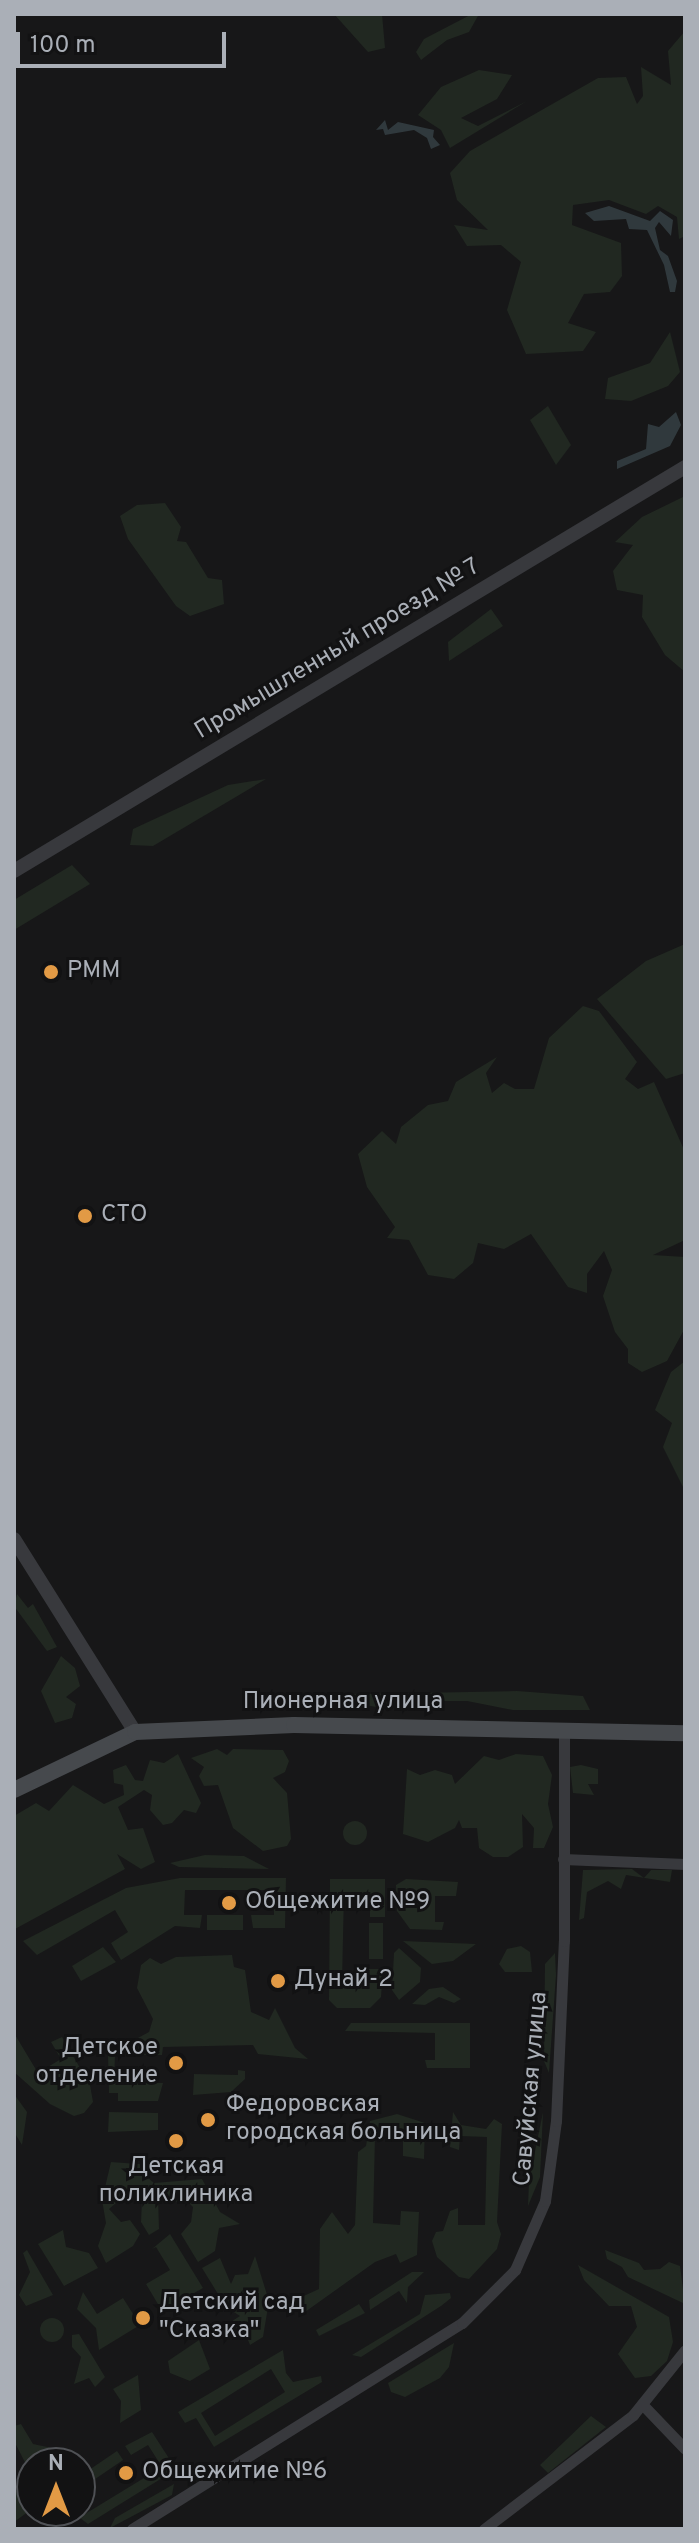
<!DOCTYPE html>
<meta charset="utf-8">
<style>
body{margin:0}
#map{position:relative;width:699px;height:2543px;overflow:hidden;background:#171718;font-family:Overpass,sans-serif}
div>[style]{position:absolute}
.green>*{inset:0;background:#212821;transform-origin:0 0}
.round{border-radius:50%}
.water>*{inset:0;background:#30393d}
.minor>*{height:11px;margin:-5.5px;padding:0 5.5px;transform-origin:5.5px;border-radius:5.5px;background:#38393d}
.tertiary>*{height:14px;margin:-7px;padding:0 7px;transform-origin:7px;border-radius:7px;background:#38393d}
.secondary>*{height:16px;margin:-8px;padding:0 8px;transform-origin:8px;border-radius:8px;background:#46494d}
.dots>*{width:22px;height:22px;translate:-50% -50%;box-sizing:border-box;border:4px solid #121213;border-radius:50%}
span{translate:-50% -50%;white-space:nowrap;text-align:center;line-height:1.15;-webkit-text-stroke:6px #121213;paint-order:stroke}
.street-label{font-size:24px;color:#aaafb7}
.poi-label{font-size:24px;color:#aaafb7}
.left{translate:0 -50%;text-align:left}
.right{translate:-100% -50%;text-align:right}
.frame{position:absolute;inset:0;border:16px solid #aaafb7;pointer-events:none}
.north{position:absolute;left:16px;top:2447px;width:80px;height:80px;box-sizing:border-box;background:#121213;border:2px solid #4f5155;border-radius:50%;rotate:0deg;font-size:22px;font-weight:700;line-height:32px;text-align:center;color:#aaafb7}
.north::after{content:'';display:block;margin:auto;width:28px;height:36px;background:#e29a45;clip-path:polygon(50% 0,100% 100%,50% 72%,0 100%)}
.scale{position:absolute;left:16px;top:32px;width:210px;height:36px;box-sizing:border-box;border:4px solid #aaafb7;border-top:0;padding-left:10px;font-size:24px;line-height:28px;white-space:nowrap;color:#aaafb7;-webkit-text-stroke:6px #121213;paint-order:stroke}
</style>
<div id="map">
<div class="green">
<div style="clip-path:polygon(334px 14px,382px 14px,385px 48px,368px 52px)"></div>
<div style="clip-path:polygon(472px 14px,479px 14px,469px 32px,447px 40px,421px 60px,416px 52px,424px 39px)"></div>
<div style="clip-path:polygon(685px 31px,685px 236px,679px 239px,677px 217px,658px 206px,646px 214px,609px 200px,573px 205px,572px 225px,621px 243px,622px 276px,610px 292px,584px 294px,568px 323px,596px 332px,583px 351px,526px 354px,507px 310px,521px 262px,501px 245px,467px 246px,454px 225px,488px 230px,457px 200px,450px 173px,470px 151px,598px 78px,626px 77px,637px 104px,643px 96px,641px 67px,671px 85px,668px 51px)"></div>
<div style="clip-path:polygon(479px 70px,512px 75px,497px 99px,461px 118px,478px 126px,527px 101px,450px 148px,441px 130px,418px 115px,441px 87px)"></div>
<div style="clip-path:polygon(670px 332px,680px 372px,668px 386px,631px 401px,605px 399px,608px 378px,650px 363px)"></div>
<div style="clip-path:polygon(548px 406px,571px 445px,556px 465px,530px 420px)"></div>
<div style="clip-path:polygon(683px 497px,685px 500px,685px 672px,665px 655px,642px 617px,643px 595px,617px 590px,613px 571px,633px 545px,615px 542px,642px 517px)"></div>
<div style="clip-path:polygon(165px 503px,181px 527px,177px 541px,186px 542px,208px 578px,222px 580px,224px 604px,190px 616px,176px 606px,128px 539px,120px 516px,137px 505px)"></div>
<div style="clip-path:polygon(491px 609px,503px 626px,449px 661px,448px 642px)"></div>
<div style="clip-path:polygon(266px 779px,153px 846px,130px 845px,133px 829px,228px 785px)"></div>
<div style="clip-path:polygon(72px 865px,90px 884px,14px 930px,14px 900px)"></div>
<div style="clip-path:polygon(685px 944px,685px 1073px,666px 1079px,597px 999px,646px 961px)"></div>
<div style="clip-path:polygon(583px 1006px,599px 1011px,637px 1062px,625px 1079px,638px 1089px,654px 1082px,685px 1152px,685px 1240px,653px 1255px,685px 1257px,685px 1328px,667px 1361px,642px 1372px,628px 1363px,628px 1349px,615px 1332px,603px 1296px,612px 1270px,604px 1251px,587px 1274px,587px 1293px,568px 1287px,531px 1234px,504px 1249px,478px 1243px,473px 1263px,454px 1279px,428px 1275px,409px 1240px,387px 1238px,395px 1227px,367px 1187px,358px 1154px,382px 1131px,396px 1144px,401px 1127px,428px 1105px,448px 1101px,456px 1082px,497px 1057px,486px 1073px,492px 1093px,504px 1083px,515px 1089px,534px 1089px,549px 1038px)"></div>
<div style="clip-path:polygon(685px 1361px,685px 1491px,663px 1447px,672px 1423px,655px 1410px,671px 1372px)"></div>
<div style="clip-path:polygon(17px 1594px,28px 1608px,33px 1604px,57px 1647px,47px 1651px,14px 1606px)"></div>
<div style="clip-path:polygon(61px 1656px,75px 1668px,80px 1686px,66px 1697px,76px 1704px,72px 1718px,55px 1723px,41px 1691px)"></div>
<div style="clip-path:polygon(517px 1691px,583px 1696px,590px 1710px,513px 1710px,467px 1701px,406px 1701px,382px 1708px,308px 1695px)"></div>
<div style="clip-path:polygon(217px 1749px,227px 1755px,233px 1749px,283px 1750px,289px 1761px,285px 1772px,273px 1778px,287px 1793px,291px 1839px,287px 1846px,263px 1851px,233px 1828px,218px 1785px,204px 1786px,199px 1776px,204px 1767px,191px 1758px)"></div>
<div style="clip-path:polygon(178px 1754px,201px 1803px,196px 1813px,184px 1810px,172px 1823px,163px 1825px,150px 1810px,152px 1795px,144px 1790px,118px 1807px,128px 1830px,143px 1828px,155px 1862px,141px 1869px,117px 1854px,125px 1869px,15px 1929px,14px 1816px,36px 1803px,49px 1811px,73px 1785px,104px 1804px,124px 1795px,123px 1785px,114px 1783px,113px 1770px,126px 1765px,135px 1780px,143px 1781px,150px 1760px,164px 1763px)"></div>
<div style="clip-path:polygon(516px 1754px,543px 1756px,552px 1775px,548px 1804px,553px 1827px,544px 1848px,533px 1848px,534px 1828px,522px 1814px,523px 1847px,508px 1857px,493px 1857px,479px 1848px,477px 1828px,462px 1828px,459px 1820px,455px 1828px,428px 1842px,403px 1834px,407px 1769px,420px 1775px,435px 1770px,452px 1775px,455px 1784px,484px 1756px,499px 1760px)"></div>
<div style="clip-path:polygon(581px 1765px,598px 1769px,598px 1784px,588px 1784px,594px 1795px,573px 1793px,570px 1767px)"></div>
<div class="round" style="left:343px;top:1821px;width:24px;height:24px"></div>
<div style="clip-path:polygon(205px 1855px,244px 1856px,269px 1869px,179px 1867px,170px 1863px)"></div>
<div style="clip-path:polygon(632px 1869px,644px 1878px,651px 1870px,672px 1870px,670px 1882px,626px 1875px,621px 1889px,608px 1881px,587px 1892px,584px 1918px,579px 1920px,583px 1870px)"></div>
<div style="clip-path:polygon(180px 1878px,286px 1878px,285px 1928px,253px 1928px,251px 1915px,274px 1915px,273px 1890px,185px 1890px,184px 1915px,202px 1915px,200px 1928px,175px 1926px,121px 1960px,111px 1943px,128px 1932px,115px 1910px,37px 1955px,23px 1941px,126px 1888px)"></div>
<div style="clip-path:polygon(330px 1879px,385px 1879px,385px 1917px,370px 1917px,370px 1893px,344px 1893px,342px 1982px,367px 1983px,368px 1969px,383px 1969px,381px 1997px,370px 2008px,337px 2008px,329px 2000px)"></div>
<div style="clip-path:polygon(406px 1879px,458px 1882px,456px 1896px,435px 1896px,435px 1922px,444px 1922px,442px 1930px,410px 1929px,397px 1911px,396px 1885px)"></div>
<div style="left:207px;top:1915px;width:36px;height:15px"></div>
<div style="left:369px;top:1923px;width:14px;height:36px"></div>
<div style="clip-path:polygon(403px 1941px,476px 1944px,453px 1961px,432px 1964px)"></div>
<div style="clip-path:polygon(521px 1946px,530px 1952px,532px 1972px,505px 1972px,499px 1964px,507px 1949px)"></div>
<div style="clip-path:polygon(103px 1947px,116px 1962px,81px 1981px,72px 1966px)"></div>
<div style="clip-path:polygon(399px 1948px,421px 1968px,420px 1982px,399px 2000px,392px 1990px,394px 1953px)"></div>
<div style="clip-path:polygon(555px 1953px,556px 1975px,549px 2073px,544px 2061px,545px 1964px)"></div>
<div style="clip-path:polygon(232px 1955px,234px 1967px,245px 1970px,251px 2012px,269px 2020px,275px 2008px,295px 2048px,308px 2059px,258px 2054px,253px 2045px,163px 2047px,162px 2055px,115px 2055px,114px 2083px,163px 2083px,158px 2101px,118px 2101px,118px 2093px,109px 2093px,108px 2054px,149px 2032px,153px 2019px,137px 1988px,141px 1965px,150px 1958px,161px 1964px,176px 1957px)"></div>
<div style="clip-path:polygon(443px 1987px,461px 1999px,454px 2003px,439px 1997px,425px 2005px,412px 2004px,429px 1989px)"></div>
<div style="clip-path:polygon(351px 2023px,470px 2023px,470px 2068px,427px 2068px,425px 2060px,435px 2060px,435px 2033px,345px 2031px)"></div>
<div style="clip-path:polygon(14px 2033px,38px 2073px,61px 2059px,51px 2042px,62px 2037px,90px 2085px,93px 2102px,84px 2113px,74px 2116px,50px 2104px,14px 2072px)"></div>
<div style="clip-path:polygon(238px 2070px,245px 2071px,245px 2079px,231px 2092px,193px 2095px,194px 2074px,238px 2075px)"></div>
<div style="clip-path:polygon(14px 2094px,27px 2112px,22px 2145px,14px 2132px)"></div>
<div style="clip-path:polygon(109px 2112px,158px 2113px,158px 2130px,108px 2132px)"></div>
<div style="clip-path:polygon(453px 2112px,461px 2125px,486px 2129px,494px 2119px,502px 2124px,497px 2222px,501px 2234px,497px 2249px,469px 2279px,459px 2277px,437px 2257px,432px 2241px,436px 2232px,443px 2231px,450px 2211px,458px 2208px,458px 2225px,485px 2225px,487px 2137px,460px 2136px,459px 2150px,450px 2147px)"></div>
<div style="clip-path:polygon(543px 2112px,540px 2177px,528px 2206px,529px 2181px)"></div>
<div style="clip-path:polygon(397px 2114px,425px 2123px,424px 2159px,403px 2156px,403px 2136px,375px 2136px,373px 2223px,400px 2225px,401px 2211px,419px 2212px,417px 2255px,400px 2263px,396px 2254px,375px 2262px,305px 2312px,297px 2299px,319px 2289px,320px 2229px,332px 2212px,348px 2234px,355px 2225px,358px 2152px,366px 2146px,370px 2121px)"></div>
<div style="clip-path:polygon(111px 2162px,152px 2165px,147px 2177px,154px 2183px,202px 2179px,220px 2212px,240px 2224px,219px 2228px,215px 2251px,198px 2262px,181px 2234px,191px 2222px,193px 2207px,185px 2199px,172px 2203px,163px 2194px,158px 2196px,159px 2229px,149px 2235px,141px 2222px,142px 2199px,131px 2190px,109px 2209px,121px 2222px,130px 2220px,140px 2234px,133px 2246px,106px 2263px,98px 2246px,106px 2223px,102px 2200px)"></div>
<div style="clip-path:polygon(63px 2230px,66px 2247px,89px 2253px,98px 2268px,64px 2286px,38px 2244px)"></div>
<div style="clip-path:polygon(170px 2234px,203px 2288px,162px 2311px,146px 2284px,170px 2270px,156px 2247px,152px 2249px)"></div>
<div style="clip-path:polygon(27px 2250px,53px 2295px,26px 2306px,19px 2295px,30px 2272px,23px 2253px)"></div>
<div style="clip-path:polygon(605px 2250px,639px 2263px,644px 2270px,660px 2269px,669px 2262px,680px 2266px,685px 2304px,628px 2277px,622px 2267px,607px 2259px)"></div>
<div style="clip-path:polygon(255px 2256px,269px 2301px,263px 2337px,250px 2345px,246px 2335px,229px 2323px,240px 2316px,226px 2307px,202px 2268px,220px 2258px,231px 2284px,235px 2275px,248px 2274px)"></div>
<div style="clip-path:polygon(578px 2265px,669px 2317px,673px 2342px,667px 2361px,651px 2376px,635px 2378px,618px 2354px,637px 2327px,631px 2306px,609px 2306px,584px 2280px)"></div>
<div style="clip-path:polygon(412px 2272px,424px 2272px,408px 2287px,407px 2303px,399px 2291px,370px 2310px,369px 2300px)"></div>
<div style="clip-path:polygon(83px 2292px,97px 2314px,123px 2298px,140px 2325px,99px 2350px,96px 2328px,77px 2309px)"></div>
<div style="clip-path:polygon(450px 2293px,451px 2298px,441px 2306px,361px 2357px,352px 2355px,420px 2314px,425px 2295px)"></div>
<div style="clip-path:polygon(359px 2304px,365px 2313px,319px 2336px,316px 2330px)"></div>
<div class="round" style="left:40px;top:2318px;width:24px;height:24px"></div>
<div style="clip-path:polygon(79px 2334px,105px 2377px,95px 2387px,89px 2378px,74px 2384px,81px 2357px,72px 2347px,72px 2335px)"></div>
<div style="clip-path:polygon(199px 2340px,210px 2369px,190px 2381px,170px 2373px,168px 2361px)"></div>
<div style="clip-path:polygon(454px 2343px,449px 2367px,440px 2378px,405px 2397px,391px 2392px,388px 2383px)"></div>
<div style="clip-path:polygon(evenodd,283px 2350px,286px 2373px,293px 2382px,321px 2376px,322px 2382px,214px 2447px,196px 2418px,185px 2423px,178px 2412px,283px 2350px,271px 2369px,285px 2392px,215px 2436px,201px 2413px,271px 2369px)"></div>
<div style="clip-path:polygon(138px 2375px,141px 2410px,120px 2423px,121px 2401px,113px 2389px)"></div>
<div style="clip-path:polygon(591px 2416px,606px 2427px,548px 2473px,540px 2465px)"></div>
<div style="clip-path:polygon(21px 2424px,33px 2444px,52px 2448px,54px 2463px,32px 2463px,32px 2476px,14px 2441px,14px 2426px)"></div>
<div style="clip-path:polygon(152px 2432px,172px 2463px,167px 2475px,88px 2524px,80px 2518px,85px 2514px,162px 2467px,148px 2445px,131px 2455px,125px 2446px)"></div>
<div style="left:117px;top:2451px;width:11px;height:36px;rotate:56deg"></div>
<div style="clip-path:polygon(174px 2484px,172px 2495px,110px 2528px,115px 2518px)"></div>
<div style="clip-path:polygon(25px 2486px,32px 2509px,14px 2522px,14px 2492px)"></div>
</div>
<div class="water">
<div style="clip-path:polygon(385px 120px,388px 130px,398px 122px,434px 130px,433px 137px,440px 145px,431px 149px,427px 138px,414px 130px,385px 135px,383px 129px,376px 130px)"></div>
<div style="clip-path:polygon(609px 206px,650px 221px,660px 211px,673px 220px,671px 236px,659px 222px,655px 228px,660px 250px,668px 256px,677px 281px,675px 292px,670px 292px,664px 265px,647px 230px,629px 229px,626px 219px,594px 221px,585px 213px)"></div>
<div style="clip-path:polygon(676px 412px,681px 425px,670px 446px,617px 469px,617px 461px,646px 449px,648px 424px,659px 427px)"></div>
</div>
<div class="minor">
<div style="left:563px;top:1859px;width:122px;rotate:2.3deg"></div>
<div style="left:642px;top:2404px;width:62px;rotate:46.3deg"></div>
<div style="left:132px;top:2529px;width:389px;rotate:-32deg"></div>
<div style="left:462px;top:2323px;width:75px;rotate:-45deg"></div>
<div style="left:515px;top:2270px;width:75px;rotate:-66.5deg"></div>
<div style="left:545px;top:2201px;width:81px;rotate:-82.2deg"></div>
<div style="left:556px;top:2121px;width:180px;rotate:-87.5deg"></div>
<div style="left:564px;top:1941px;width:212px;rotate:-90deg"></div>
<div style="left:484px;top:2529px;width:188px;rotate:-37.4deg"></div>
<div style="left:633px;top:2415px;width:83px;rotate:-51.3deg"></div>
</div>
<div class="tertiary">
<div style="left:14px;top:871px;width:783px;rotate:-31.05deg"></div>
<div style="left:14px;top:1539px;width:228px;rotate:57.9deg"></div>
</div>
<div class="secondary">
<div style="left:14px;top:1790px;width:134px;rotate:-25.6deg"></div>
<div style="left:135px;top:1732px;width:159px;rotate:-2.5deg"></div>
<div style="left:294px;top:1725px;width:391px;rotate:1.2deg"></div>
</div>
<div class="dots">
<div style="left:51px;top:972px;background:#e29a45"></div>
<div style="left:85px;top:1216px;background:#e29a45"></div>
<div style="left:229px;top:1903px;background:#e29a45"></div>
<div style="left:278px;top:1981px;background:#e29a45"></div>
<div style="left:176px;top:2063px;background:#e29a45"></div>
<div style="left:208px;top:2120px;background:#e29a45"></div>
<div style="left:176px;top:2141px;background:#e29a45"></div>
<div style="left:143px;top:2318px;background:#e29a45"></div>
<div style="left:126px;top:2473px;background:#e29a45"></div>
</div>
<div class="street-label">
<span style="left:338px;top:650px;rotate:-31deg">Промышленный проезд № 7</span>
<span style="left:343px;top:1703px">Пионерная улица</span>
<span style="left:532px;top:2089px;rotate:-85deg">Савуйская улица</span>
</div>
<div class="poi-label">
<span class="left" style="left:67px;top:972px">РММ</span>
<span class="left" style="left:101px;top:1216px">СТО</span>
<span class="left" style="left:245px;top:1903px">Общежитие №9</span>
<span class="left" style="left:294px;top:1981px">Дунай-2</span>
<span class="right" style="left:158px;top:2063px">Детское<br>отделение</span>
<span class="left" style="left:226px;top:2120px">Федоровская<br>городская больница</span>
<span style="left:176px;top:2182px">Детская<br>поликлиника</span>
<span class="left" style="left:159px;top:2318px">Детский сад<br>"Сказка"</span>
<span class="left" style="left:142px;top:2473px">Общежитие №6</span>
</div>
<div class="frame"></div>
<div class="north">N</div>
<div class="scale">100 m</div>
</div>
